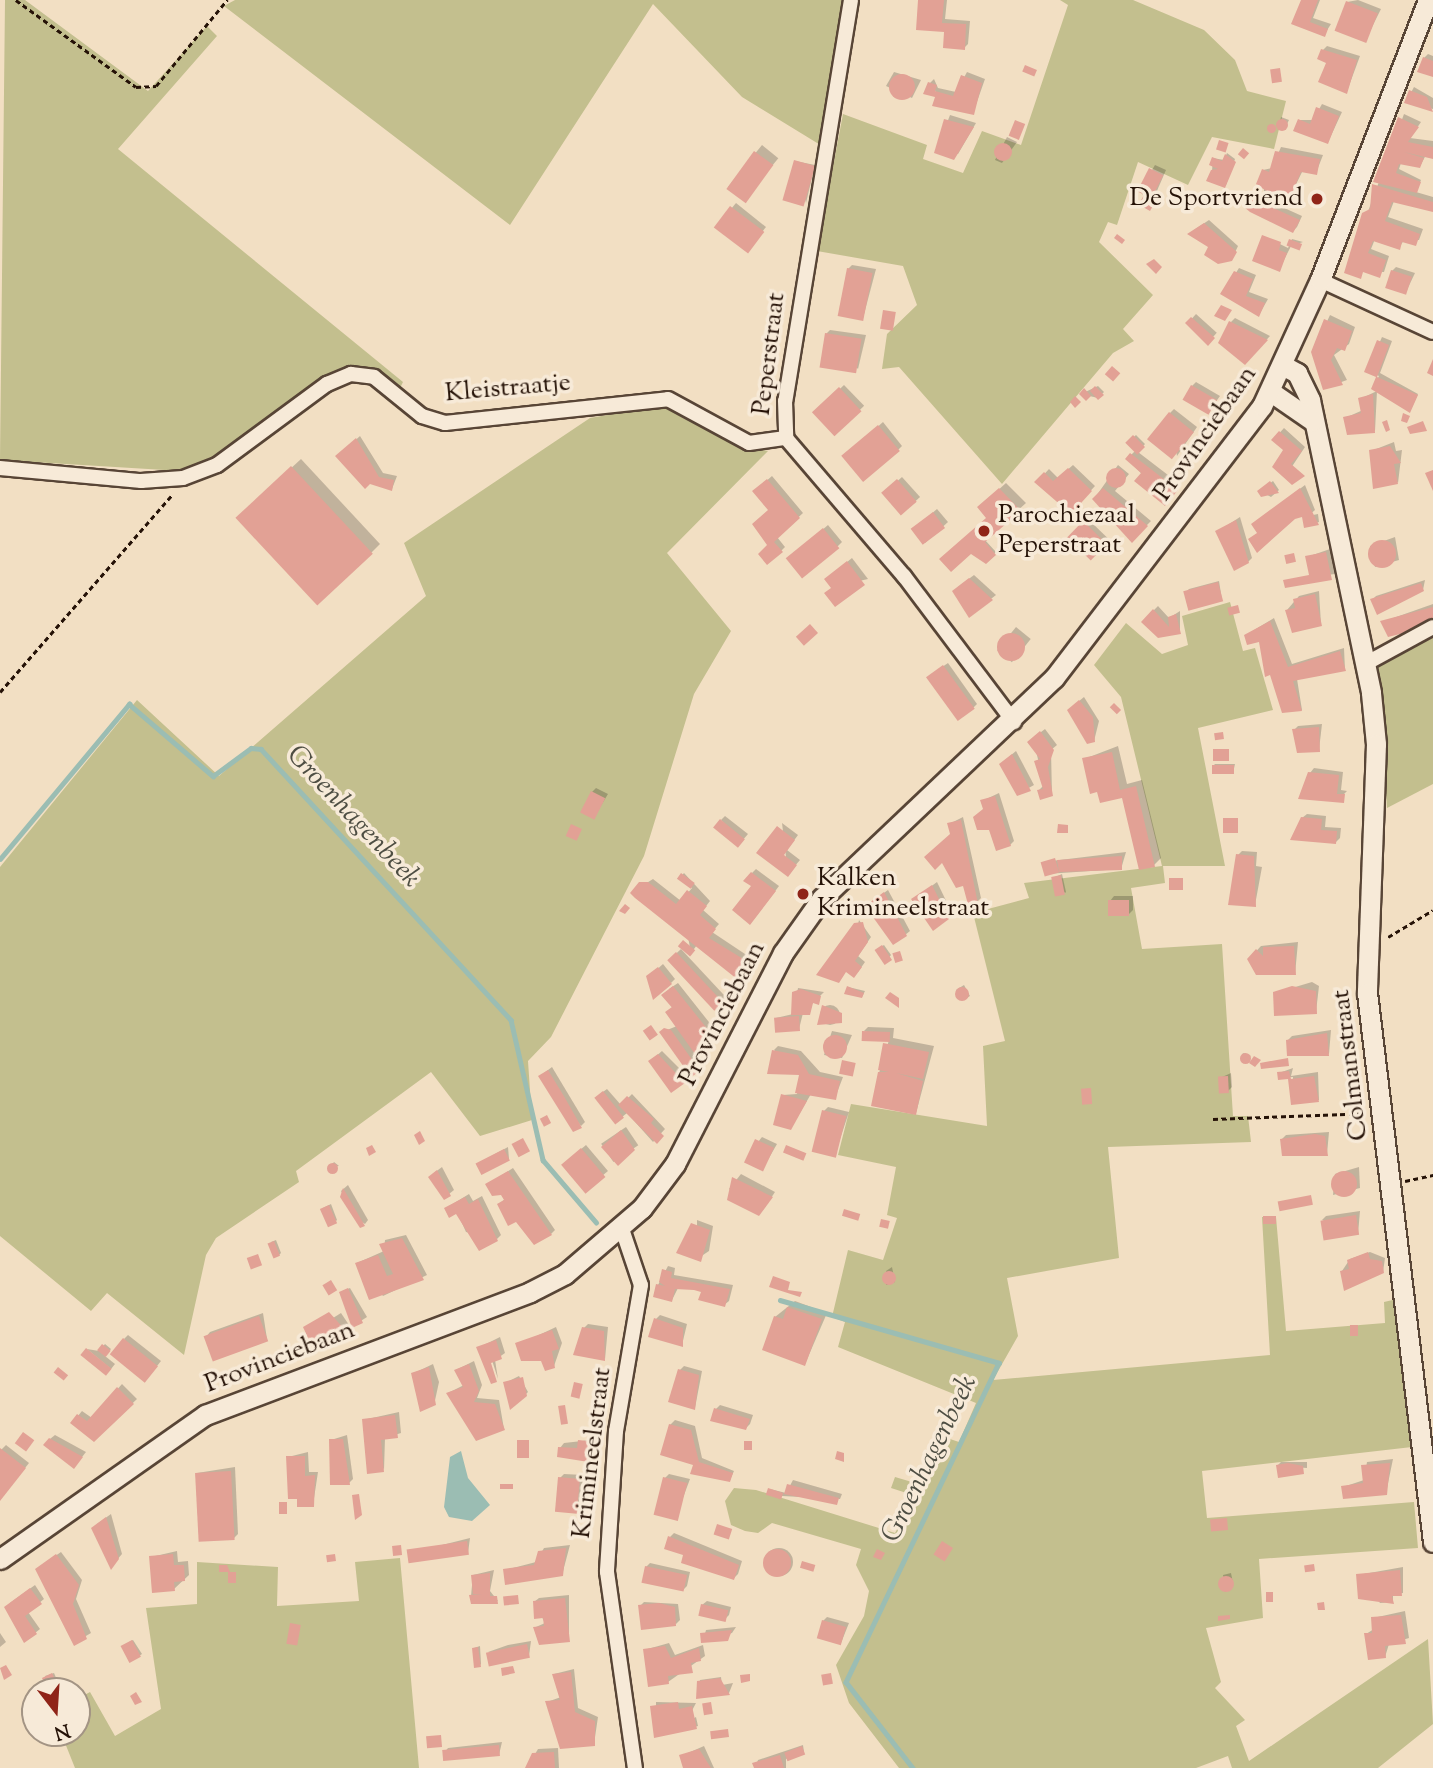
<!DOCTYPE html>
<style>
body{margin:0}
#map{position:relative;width:1433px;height:1768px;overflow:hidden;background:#f2dfc3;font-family:"Sorts Mill Goudy",serif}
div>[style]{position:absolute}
.green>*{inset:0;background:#c3bf8e}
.water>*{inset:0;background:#9bbdb3}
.shadow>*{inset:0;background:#0003;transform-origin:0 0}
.round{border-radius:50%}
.stream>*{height:4.5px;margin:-2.25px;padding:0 2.25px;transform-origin:2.25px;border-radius:2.25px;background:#9bbdb3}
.building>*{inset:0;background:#e2a195;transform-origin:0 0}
.path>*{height:2.5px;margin-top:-1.25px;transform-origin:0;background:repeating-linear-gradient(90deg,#251207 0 5px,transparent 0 8.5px)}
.roads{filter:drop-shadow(2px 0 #584536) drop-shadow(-2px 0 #584536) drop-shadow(0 2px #584536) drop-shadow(0 -2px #584536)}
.minor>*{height:14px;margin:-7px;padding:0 7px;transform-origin:7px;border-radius:7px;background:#f7ead8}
.secondary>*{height:19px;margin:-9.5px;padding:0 9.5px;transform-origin:9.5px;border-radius:9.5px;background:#f7ead8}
.dots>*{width:19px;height:19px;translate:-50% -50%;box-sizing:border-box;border:4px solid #f7ead8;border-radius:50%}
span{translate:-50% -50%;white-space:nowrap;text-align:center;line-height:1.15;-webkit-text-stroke:7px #f7ead8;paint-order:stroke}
.poi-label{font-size:26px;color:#251207}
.right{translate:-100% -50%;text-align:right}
.left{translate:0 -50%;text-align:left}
.street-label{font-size:26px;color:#251207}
.water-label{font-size:28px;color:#4e4e43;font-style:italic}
.north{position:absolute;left:21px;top:1677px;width:70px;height:70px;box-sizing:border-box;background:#f7ead8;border:2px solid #a39484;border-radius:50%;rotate:163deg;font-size:19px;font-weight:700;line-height:28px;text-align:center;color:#251207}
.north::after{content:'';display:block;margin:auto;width:24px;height:32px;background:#8f2418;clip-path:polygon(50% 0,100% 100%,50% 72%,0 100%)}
</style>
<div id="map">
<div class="green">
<div style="clip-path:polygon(5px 0,25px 0,148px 91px,207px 26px,217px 36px,118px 149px,403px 382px,400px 388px,377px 369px,351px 365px,229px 452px,181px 471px,0 460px)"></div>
<div style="clip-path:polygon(235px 0,844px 0,822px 146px,742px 97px,653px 4px,510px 225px,224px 6px)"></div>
<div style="clip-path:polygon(1060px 0,1133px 0,1204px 30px,1235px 60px,1247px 91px,1286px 101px,1274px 149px,1212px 137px,1188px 185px,1138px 162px,1117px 225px,1108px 222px,1099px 242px,1153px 295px,1123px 329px,1134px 341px,1113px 353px,1002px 484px,899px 367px,882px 369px,887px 334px,917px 305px,903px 266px,817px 251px,843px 114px,927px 145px,923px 159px,963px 173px,982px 131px,1021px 145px,1068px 5px)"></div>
<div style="clip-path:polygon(659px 406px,687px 411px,736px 445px,768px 451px,667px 553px,731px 631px,694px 694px,644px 856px,551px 1037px,528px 1061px,532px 1120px,480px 1136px,431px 1072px,296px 1171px,299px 1182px,216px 1238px,206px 1255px,184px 1355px,107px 1293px,91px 1311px,0 1236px,0 867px,137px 700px,219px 776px,426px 596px,404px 543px,590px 418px)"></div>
<div style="clip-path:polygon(1230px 602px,1243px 651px,1255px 648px,1273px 710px,1198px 728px,1225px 866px,1163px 866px,1165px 883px,1131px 888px,1142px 949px,1222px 944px,1233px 1116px,1248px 1116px,1251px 1142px,1108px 1147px,1119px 1258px,1007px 1278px,1018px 1336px,993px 1380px,1270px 1355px,1262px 1217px,1276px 1217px,1286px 1331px,1385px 1323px,1384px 1302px,1397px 1299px,1412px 1447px,1202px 1471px,1207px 1518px,1414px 1502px,1418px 1548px,1259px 1559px,1263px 1618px,1206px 1628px,1221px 1682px,1215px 1688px,1245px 1720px,1236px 1726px,1249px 1761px,1428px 1639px,1433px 1724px,1378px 1768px,1232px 1768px,1228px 1756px,1196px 1768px,899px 1768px,849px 1703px,836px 1665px,864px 1616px,869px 1591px,856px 1565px,861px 1549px,772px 1523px,758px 1533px,745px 1531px,731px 1525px,725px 1501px,734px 1488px,756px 1490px,895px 1533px,916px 1496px,891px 1488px,895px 1477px,922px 1485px,944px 1437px,959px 1442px,976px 1403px,838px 1347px,845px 1322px,832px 1317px,848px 1250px,883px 1260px,897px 1218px,887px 1215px,896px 1167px,838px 1155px,851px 1104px,987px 1126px,983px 1046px,1005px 1041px,973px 913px,1029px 898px,1024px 883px,1162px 866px,1121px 697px,1094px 665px,1126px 623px,1162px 654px,1188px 645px,1182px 616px)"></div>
<div style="clip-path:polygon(1433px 630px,1433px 784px,1387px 808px,1377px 657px)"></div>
<div style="clip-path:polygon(400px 1558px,419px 1768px,75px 1768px,61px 1733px,77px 1733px,77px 1699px,90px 1692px,115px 1736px,161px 1709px,146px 1608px,197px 1604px,197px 1562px,278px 1567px,277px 1606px,359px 1601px,355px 1562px)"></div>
</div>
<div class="water">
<div style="clip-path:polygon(461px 1451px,468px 1478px,490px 1505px,472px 1521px,449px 1517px,444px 1507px,450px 1457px)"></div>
</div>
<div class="shadow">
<div style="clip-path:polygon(920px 0,947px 0,945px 19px,970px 21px,968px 44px,964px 48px)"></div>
<div style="clip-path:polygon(1303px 0,1320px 0,1313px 18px,1331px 24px,1324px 35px,1294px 23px)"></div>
<div style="clip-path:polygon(1358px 0,1381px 9px,1365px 41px,1347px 2px)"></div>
<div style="clip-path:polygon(1327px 46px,1360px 56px,1347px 91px,1323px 50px)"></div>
<div style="clip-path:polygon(1428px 54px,1433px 56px,1433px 75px,1424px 58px)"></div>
<div style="clip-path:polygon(894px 72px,921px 80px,912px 98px,886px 86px)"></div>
<div style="clip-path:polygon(967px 72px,985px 79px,973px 113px,938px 95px,930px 83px,934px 79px,938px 88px,956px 92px)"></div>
<div style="clip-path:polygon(1414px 87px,1433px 98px,1433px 109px,1406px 102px)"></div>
<div style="clip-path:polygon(1322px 104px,1342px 112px,1328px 142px,1299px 120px,1313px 120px)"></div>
<div style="clip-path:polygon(1404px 114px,1421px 122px,1410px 138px,1433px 141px,1433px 157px,1426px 155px,1420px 166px,1401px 163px,1399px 169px,1421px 180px,1416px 192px,1433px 197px,1433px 210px,1394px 201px,1388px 217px,1423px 229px,1419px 240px,1404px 240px,1399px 248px,1375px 239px,1371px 249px,1389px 256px,1384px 272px,1346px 271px)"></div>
<div style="clip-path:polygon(950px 115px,976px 123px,958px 154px,936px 152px)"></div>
<div style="clip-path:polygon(1281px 117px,1289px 120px,1284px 130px,1279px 128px)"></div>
<div style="clip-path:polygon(1007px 137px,1017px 142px,1002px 163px,995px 160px)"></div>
<div style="left:762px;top:145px;width:21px;height:54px;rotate:39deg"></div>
<div style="clip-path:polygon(1281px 147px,1323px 155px,1316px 173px,1303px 170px,1287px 203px,1264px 192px,1263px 170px,1272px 168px)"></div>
<div style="clip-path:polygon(1227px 153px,1235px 159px,1226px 185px,1212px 171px,1213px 158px,1224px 160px)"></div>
<div style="clip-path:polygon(795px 161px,815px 165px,806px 203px)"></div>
<div style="clip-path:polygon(1155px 165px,1166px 170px,1150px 207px,1140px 190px)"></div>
<div style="clip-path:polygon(1258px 196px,1302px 216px,1297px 227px,1293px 231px,1247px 207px)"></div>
<div style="clip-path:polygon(736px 203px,766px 227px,751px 246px,716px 227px)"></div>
<div style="clip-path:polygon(1209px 220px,1238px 246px,1232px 259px,1194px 230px)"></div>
<div style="clip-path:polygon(1263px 236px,1288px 248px,1292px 239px,1303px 242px,1291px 246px,1279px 270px)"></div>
<div style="clip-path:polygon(852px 265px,876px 269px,863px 318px,848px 269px)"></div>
<div style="clip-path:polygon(1396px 267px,1415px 273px,1405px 294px,1392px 271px)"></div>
<div style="clip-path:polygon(1239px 268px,1256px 275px,1249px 292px,1268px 299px,1259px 315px,1223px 293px)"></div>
<div style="left:1196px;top:314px;width:28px;height:12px;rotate:42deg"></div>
<div style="clip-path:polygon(1330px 315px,1355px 327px,1349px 344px,1334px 355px,1347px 380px,1325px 388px,1313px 352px)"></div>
<div style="clip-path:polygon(1235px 318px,1270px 336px,1245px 363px,1231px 322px)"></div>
<div style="clip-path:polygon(830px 330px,866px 335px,858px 369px,826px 334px)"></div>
<div style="clip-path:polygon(1382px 337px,1392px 341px,1380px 373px,1418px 394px,1412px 407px,1373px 388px,1379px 376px,1367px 371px)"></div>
<div style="clip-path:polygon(1196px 382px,1220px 396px,1208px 413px,1192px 386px)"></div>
<div style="left:844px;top:385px;width:29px;height:40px;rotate:46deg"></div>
<div style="clip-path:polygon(1098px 386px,1104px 392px,1098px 398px,1081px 394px)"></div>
<div style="clip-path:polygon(1377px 391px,1375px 431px,1345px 418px,1363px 410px,1360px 399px)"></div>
<div style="clip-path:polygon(1174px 409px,1197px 427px,1177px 456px,1170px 413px)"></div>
<div style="clip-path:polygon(883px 422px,902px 446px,898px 450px,844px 457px)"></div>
<div style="clip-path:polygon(1284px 428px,1305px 447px,1285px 477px,1285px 450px,1273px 440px)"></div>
<div style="clip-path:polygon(1136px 435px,1145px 444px,1138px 452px,1181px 485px,1168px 500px,1127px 459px,1135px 451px,1127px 443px)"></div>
<div style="clip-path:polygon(360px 436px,383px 473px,397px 476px,392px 489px,338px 456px)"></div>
<div style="clip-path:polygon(1394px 442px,1396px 451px,1402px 450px,1398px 483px,1371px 451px)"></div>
<div style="clip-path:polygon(301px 459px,380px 544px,371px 553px,247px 509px)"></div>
<div style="clip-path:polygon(1073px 465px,1095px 486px,1071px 512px,1037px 482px,1049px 469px,1058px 478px)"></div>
<div style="clip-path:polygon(1118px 465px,1129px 474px,1115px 491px,1151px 521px,1132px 540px,1094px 499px)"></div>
<div style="clip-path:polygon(772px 476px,803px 513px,777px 537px,785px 547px,781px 551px,770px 545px,770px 509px,755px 491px)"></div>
<div style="left:902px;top:477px;width:27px;height:24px;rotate:48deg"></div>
<div style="clip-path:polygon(1273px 481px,1279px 490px,1271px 497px,1260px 491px)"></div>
<div style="clip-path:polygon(1006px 483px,1026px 503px,985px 540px,996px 552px,986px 562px,971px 552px,988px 517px,986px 501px)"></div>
<div style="clip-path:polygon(1305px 485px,1315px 510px,1308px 516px,1318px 514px,1319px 522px,1306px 526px,1308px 514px,1295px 517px,1257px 550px,1250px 540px,1259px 532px,1253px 524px)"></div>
<div style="clip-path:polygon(937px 509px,948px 522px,925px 543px,917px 526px)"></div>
<div style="clip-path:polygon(1240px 517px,1252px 558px,1248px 562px,1217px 532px)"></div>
<div style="left:1088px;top:519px;width:29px;height:25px;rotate:44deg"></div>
<div style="clip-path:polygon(828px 525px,842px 542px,838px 546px,792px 556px)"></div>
<div style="clip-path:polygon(1395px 537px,1399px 560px,1375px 567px,1370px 546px)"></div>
<div style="clip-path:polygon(1330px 549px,1335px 574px,1311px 577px,1307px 557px)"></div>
<div style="clip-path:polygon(852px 558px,868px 579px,833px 587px,831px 575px)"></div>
<div style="clip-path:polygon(974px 575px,996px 595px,969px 616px,958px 587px)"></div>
<div style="clip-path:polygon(1425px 580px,1423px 590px,1372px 600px,1376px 596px)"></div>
<div style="clip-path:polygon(1219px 581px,1222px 600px,1185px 593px,1189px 589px)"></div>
<div style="clip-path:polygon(1319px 591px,1321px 625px,1287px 610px,1299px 596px)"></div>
<div style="clip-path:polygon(1433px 604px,1433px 619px,1389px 635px,1382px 622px)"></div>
<div style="clip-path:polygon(1158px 606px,1169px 618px,1180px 611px,1180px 633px,1143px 621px)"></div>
<div style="clip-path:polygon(1274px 618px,1292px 664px,1344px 648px,1345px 670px,1297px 679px,1302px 710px,1283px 711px,1271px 673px,1266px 675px,1261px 640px,1246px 635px)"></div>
<div style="left:1016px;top:627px;width:19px;height:30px;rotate:39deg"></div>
<div style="clip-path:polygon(948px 663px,977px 704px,973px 708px,932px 674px)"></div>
<div style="clip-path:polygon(1084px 697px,1099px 721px,1094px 741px,1073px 706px)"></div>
<div style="clip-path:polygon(1322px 724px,1319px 750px,1294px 730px,1298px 726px)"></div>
<div style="clip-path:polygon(1045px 729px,1057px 745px,1051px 750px,1052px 795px,1039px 790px,1044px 785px,1033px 738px)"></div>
<div style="clip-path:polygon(1118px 746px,1127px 784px,1142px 780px,1161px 858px,1154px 865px,1123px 796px,1084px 759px)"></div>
<div style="clip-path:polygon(1016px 751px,1034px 785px,1018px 794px,1005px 760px)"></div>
<div style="clip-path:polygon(1235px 764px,1233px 773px,1214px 765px,1215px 764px)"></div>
<div style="clip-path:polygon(1314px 768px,1343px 772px,1341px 790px,1347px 791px,1338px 800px,1310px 773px)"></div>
<div style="clip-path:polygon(596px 788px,608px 794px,594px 817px,592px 792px)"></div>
<div style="clip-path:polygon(999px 793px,1014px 841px,1010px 845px,982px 801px)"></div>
<div style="clip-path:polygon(1307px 814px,1326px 816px,1325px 827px,1341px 828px,1340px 838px,1336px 842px,1302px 818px)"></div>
<div style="clip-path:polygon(725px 816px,748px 834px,742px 841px,721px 820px)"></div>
<div style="clip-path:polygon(963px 817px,981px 898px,974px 905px,987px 905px,972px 910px,949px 824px)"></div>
<div style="clip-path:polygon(782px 823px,798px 835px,787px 850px,800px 860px,788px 874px)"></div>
<div style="clip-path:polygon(1242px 851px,1257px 852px,1256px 866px,1262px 867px,1255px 905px,1238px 855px)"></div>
<div style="clip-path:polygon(1126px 852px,1121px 869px,1046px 874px,1043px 862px)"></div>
<div style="clip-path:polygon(756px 869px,779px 886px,754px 919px,752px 873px)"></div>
<div style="clip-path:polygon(684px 873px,710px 901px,703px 910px,719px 924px,712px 932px,754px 960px,742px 979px,697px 945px,691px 953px,688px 937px,637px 889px,653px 879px,681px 901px,692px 888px,679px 879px)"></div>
<div style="clip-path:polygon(1062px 874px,1066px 892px,1065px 893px,1053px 878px)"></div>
<div style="clip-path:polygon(937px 882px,952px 913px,948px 918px,918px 896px)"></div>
<div style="clip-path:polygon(888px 890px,910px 931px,905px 935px,871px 902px)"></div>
<div style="clip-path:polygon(1114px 896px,1133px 896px,1133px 910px,1129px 914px,1110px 901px)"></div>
<div style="clip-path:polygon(859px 920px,871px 937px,858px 956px,865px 962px,858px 972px,847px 971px)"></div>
<div style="clip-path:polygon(1298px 942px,1295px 974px,1249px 959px,1261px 946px)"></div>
<div style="clip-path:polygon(884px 945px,891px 955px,885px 963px,876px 950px)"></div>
<div style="left:681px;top:949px;width:66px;height:16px;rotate:47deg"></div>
<div style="clip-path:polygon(663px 964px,675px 979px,671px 983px,653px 973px)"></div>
<div style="clip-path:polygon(1312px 982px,1319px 986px,1316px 1012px,1275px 993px)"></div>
<div style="clip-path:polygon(678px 983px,716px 1031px,694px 1053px,703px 1066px,699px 1070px,662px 1032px,677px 1026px,669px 989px)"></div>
<div style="clip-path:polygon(964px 985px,970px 996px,963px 1000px,956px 990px)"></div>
<div style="clip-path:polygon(848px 987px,865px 991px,862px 997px)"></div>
<div style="clip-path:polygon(798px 988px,824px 992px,803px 1013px,799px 1029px,776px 1018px,793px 1014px)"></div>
<div class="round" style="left:820px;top:1005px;width:20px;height:20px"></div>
<div style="clip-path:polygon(868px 1027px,894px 1028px,893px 1038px,934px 1046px,916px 1113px,879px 1073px,889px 1040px,864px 1031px)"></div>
<div style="clip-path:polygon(1331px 1030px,1329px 1054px,1288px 1040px,1292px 1036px)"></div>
<div style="clip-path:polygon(832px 1031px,852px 1035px,842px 1058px,824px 1055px)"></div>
<div style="clip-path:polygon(778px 1046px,801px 1051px,820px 1072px,843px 1077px,835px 1098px,811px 1094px,791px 1128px,783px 1095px,797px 1094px,801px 1073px,774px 1050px)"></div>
<div style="clip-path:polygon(662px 1051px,688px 1077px,672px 1091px,655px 1057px)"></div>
<div style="clip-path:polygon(1244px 1053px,1251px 1056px,1242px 1061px,1242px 1054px)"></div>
<div style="clip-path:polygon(552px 1067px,585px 1122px,581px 1126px,540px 1076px)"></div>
<div style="clip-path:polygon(1293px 1068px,1291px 1076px,1318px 1072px,1319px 1100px,1293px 1103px,1293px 1077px,1280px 1078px,1279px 1073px)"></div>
<div style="clip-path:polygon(1231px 1073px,1232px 1087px,1228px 1091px,1220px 1078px)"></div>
<div style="clip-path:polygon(607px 1089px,621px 1105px,632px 1094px,665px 1129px,653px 1142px,627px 1113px,616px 1122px,600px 1094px)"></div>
<div style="clip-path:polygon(828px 1107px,849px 1112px,834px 1157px,824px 1111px)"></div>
<div style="left:626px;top:1127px;width:22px;height:30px;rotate:56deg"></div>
<div style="clip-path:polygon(1329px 1132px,1327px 1154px,1282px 1139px,1286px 1135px)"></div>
<div style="clip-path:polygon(762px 1137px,777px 1144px,762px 1170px,758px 1142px)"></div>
<div style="clip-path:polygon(586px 1145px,608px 1171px,585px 1190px,568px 1160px)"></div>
<div style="clip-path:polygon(508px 1147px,509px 1159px,482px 1161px)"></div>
<div style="clip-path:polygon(334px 1162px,339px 1166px,330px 1167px)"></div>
<div style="clip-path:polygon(442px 1167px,454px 1190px,444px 1198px,434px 1173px)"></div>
<div style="clip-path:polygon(1359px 1167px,1360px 1188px,1333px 1195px,1335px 1174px)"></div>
<div style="clip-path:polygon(513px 1168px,555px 1230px,551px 1234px,499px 1204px,505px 1199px,502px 1193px,488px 1184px)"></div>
<div style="clip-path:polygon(741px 1174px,775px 1192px,763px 1210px,729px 1189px)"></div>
<div style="clip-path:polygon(348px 1185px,368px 1220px,365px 1224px,353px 1216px,341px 1191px)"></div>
<div style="clip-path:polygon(469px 1194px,473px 1201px,482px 1196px,501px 1235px,497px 1239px,466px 1232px,457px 1212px,446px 1208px)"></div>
<div style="clip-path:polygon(331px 1204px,337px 1220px,336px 1221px,323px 1208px)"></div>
<div style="clip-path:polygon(1360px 1211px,1358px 1234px,1322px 1220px,1326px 1216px)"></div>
<div style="clip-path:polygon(697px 1220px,713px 1226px,709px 1251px,697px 1259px)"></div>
<div style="clip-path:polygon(406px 1235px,427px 1275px,383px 1296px,357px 1263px,384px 1251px,385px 1240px)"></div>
<div style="clip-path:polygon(276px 1240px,281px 1253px,279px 1255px,271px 1242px)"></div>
<div style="clip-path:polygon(1370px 1252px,1385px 1258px,1383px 1272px,1342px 1271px,1350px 1259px)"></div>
<div style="clip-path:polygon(668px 1266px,675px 1268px,674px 1275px,733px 1285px,729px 1301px,724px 1305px,703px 1290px,678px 1288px,672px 1300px,658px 1285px)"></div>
<div style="clip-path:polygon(892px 1267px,895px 1282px,886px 1285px,886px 1271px)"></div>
<div style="clip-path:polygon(350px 1288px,367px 1317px,353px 1326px,343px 1291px)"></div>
<div style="clip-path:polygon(795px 1301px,827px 1313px,805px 1364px,775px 1317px)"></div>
<div style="clip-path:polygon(263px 1313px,267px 1339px,206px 1337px,210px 1332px)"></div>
<div style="clip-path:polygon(341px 1313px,349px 1325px,313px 1345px,309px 1333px)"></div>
<div style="clip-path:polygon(660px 1315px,687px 1324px,682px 1345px,656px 1319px)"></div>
<div style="clip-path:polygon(588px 1324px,608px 1327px,605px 1359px,584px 1328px)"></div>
<div style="clip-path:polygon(556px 1327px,562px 1343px,554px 1366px,522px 1343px)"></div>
<div style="clip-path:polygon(128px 1335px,161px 1361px,149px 1376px,124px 1339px)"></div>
<div style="clip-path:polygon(500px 1337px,505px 1353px,495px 1360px,498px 1379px,490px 1354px,478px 1348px)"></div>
<div style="clip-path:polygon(105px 1344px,111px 1349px,105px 1356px,115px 1364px,111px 1369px,87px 1349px,99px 1351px)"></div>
<div style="clip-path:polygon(474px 1361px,482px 1385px,477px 1398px,499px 1400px,504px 1429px,448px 1393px,464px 1385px,456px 1370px)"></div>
<div style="clip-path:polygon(433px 1364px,439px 1382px,434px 1405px,421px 1410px,412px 1374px)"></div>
<div style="clip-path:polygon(684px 1366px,702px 1371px,695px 1408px,680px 1370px)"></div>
<div style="clip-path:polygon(519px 1376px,528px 1392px,511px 1408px,505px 1383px)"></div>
<div style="clip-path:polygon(122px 1384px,137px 1399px,94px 1440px,72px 1423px,82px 1411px,92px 1418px)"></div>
<div style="clip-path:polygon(720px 1405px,753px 1415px,750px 1424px,746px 1428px,716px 1409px)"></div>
<div style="clip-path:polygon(399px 1412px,401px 1433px,385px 1438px,384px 1470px,363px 1420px)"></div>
<div style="clip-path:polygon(675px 1420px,695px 1426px,702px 1458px,734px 1471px,730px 1480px,696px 1464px,670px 1425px)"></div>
<div style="clip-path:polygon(55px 1435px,86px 1452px,78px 1462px,50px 1439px)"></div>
<div style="clip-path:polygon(347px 1435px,353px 1479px,349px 1483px,331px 1440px)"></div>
<div style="clip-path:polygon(600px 1439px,595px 1461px,560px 1448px,564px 1443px)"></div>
<div style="clip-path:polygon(6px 1445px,29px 1463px,0 1500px,0 1451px)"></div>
<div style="clip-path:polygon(308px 1452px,309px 1472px,318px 1472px,313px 1505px,288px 1457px)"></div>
<div style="clip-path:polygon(1393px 1459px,1386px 1493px,1343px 1487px,1364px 1480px,1367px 1462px)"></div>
<div style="clip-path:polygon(1281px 1462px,1307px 1462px,1307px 1468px,1277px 1466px)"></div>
<div style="clip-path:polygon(235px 1467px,238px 1534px,234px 1538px,197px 1473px)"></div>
<div style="clip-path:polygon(564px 1474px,584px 1475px,577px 1512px,560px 1478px)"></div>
<div style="clip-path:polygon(669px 1474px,690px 1479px,675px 1519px,665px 1478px)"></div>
<div style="clip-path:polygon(793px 1480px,842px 1494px,840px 1499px,782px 1496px,770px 1489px,786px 1493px)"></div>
<div style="clip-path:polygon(111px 1514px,122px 1554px,111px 1567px,97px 1524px)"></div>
<div style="clip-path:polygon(674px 1533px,742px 1561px,738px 1574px,734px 1578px,688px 1554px,670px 1537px)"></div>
<div style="clip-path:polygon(470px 1538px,468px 1553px,410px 1556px,414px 1552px)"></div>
<div style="clip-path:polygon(570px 1545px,562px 1575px,505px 1570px,536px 1562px,544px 1548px)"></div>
<div class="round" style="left:765px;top:1548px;width:28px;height:28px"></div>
<div style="clip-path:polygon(177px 1551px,178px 1562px,188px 1561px,189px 1575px,174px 1589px,151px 1557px)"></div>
<div style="clip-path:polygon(61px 1552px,82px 1580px,76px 1599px,91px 1633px,74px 1643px,42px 1565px)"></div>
<div style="clip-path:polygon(650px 1563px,690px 1572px,687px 1586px,683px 1590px,646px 1567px)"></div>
<div style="clip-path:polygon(1403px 1567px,1403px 1593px,1393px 1594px,1393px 1602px,1380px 1603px,1358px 1575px)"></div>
<div style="clip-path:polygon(494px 1570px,490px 1591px,498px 1601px,471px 1596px,473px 1575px)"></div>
<div style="clip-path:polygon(1231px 1573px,1233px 1583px,1225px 1592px,1223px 1575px)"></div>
<div style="clip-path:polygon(35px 1585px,44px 1599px,28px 1612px,40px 1629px,25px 1641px,10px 1603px)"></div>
<div style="clip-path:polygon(569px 1595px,569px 1640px,536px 1627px,545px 1623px,534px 1602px,539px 1598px)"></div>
<div style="clip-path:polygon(707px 1601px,731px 1607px,729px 1615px,725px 1619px,702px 1605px)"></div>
<div style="clip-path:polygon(644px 1602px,678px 1604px,680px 1620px,676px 1624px,640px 1606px)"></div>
<div style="clip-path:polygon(1405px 1611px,1409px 1638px,1389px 1644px,1385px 1657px,1366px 1634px,1374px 1629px,1373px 1618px)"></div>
<div style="clip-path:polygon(827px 1617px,849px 1623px,841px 1643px,823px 1621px)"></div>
<div style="clip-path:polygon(736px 1627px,732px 1633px,703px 1641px,706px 1630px)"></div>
<div style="clip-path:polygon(0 1633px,6px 1642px,0 1647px)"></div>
<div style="clip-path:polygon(133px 1640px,142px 1654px,131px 1661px,124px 1645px)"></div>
<div style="clip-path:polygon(531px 1641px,529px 1656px,488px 1652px,508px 1645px)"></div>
<div style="clip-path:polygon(669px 1643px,675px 1655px,703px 1645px,705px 1656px,668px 1682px,644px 1650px)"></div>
<div style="clip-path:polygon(480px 1646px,481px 1664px,480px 1665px,474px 1648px)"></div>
<div style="clip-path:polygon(574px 1669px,578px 1708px,598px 1717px,594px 1744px,547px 1702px,561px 1697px,554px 1674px)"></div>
<div style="clip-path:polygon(54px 1673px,60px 1687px,50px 1691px,45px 1676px)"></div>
<div style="clip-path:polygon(721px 1677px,722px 1685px,733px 1683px,729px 1693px,698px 1697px,700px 1680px)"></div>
<div style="clip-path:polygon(656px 1702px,696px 1703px,685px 1724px,696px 1717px,698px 1726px,656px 1736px)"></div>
<div style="clip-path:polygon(502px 1742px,499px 1755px,444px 1753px,448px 1748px)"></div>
<div style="clip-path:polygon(803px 1745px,804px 1752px,786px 1759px,786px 1768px,755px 1768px,758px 1760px)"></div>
<div style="clip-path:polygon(704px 1746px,714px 1768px,685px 1768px,681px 1756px)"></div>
<div style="clip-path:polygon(558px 1748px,559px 1768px,527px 1768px,538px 1749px)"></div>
</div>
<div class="stream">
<div style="left:0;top:859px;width:202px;rotate:-50.2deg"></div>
<div style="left:129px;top:704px;width:111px;rotate:40.6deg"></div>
<div style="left:213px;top:776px;width:47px;rotate:-36.4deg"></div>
<div style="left:251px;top:748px;width:10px;rotate:6deg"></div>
<div style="left:261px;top:749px;width:369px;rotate:47.3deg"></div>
<div style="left:511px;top:1020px;width:144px;rotate:77.1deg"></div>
<div style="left:543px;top:1160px;width:82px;rotate:49.5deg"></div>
<div style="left:780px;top:1300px;width:228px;rotate:16deg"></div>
<div style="left:999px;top:1363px;width:354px;rotate:115.6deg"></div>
<div style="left:846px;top:1682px;width:109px;rotate:52.1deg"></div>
</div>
<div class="building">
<div style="clip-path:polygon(918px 0,944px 0,942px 23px,966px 24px,965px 50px,943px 48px,944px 32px,916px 30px)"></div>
<div style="clip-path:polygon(1301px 0,1318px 0,1310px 22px,1328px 29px,1325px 37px,1291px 24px)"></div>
<div style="left:1346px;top:1px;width:34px;height:32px;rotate:21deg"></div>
<div style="clip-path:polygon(1321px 49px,1357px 60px,1347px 94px,1318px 82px,1326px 63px,1317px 59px)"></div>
<div style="clip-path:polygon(1423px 57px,1433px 61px,1433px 77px,1417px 72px)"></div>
<div style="left:1025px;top:65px;width:13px;height:7px;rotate:23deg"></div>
<div style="left:1280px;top:68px;width:14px;height:10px;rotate:82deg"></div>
<div class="round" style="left:889px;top:74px;width:26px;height:26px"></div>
<div style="clip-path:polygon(961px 75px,982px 83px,974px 115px,932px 106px,935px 97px,923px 94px,928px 82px,937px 85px,935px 91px,953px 96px)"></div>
<div style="clip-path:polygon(1409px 90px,1427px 97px,1433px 112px,1404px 103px)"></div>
<div style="clip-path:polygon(1316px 107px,1339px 116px,1328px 144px,1293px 131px,1298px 119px,1310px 124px)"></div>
<div style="clip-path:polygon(1398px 117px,1419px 127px,1408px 142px,1433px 147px,1433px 159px,1404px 152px,1424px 158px,1420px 168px,1399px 164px,1396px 173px,1421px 182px,1417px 193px,1373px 182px)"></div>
<div style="clip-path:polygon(944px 119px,974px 127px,954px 160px,934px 153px)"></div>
<div class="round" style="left:1276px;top:119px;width:12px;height:12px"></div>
<div style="left:1015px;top:120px;width:11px;height:17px;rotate:22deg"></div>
<div class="round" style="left:1266.5px;top:123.5px;width:9px;height:9px"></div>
<div style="left:1219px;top:140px;width:10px;height:10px;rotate:17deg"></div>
<div class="round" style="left:994px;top:143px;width:18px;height:18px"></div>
<div style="left:1243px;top:148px;width:8px;height:8px;rotate:40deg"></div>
<div style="left:754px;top:151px;width:24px;height:47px;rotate:36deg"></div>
<div style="clip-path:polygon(1275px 151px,1320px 159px,1317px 175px,1301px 172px,1287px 205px,1256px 184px,1262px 169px,1269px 172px)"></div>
<div style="clip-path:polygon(1225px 154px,1236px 162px,1225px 188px,1206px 181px,1211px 170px,1218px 169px,1209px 165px,1212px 157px,1222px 161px)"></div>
<div style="left:794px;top:160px;width:22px;height:42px;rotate:16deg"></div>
<div style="left:1149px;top:168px;width:16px;height:26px;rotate:27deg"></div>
<div style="clip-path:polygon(1372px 184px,1433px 202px,1433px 212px,1392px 202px,1385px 221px,1420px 234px,1416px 246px,1402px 242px,1400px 250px,1373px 241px,1368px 253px,1386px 260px,1380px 278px,1363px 272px,1361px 279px,1344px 273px,1362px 213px,1370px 209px)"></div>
<div style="left:1144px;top:195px;width:13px;height:11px;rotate:29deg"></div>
<div style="clip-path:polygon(1249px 197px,1300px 220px,1293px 233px,1250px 212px,1244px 207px)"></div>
<div style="left:730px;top:206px;width:43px;height:27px;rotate:37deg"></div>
<div style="clip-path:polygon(1204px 223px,1237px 252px,1232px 261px,1218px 264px,1204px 255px,1208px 247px,1187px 234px)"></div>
<div style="left:1117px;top:234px;width:10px;height:5px;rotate:37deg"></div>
<div style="clip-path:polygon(1262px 235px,1281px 242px,1279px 250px,1287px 253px,1280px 272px,1252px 261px)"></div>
<div style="left:1289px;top:239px;width:14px;height:7px;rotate:21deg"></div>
<div style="clip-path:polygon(1154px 259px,1162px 267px,1156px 274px,1146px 264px)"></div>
<div style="left:847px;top:268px;width:26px;height:49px;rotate:11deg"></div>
<div style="left:1391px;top:270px;width:22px;height:19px;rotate:18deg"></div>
<div style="clip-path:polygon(1234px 271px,1253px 279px,1246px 296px,1265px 303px,1259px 317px,1220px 294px)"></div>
<div style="clip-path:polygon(1221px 305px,1232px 310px,1225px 321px,1214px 316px)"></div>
<div style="left:883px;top:310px;width:13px;height:19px;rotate:9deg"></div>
<div style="clip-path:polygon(1191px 317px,1215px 338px,1208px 346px,1185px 323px)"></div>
<div style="clip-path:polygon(1324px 319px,1352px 331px,1345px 351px,1337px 348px,1331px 360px,1343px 385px,1323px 390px,1311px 352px)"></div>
<div style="clip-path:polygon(1229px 321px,1268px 340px,1245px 365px,1218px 343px)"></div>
<div style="left:825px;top:333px;width:37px;height:35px;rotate:9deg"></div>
<div style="clip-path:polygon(1377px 340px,1389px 345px,1377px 377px,1418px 395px,1410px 413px,1371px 389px,1376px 377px,1364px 372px)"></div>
<div style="clip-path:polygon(1433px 359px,1433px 376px,1427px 373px)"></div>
<div style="left:1112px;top:366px;width:11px;height:11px;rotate:41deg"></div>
<div style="left:1191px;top:385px;width:30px;height:17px;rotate:30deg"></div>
<div style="clip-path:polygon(1095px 386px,1104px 395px,1098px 400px,1090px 391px)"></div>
<div style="left:839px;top:387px;width:33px;height:37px;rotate:47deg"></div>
<div style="clip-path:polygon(1084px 388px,1091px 396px,1086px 401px,1079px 394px)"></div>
<div style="clip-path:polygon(1373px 394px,1375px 433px,1347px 435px,1343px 417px,1361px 413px,1358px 398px)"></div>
<div style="clip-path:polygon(1075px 396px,1081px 402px,1075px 408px,1070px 402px)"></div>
<div style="left:1169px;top:412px;width:32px;height:35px;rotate:39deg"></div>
<div style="clip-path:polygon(1403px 413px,1410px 416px,1407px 423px,1401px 421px)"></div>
<div style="clip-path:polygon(1387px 420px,1390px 430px,1386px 432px,1382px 422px)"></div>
<div style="clip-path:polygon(1423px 421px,1427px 431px,1410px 434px,1407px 427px)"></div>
<div style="left:878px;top:425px;width:34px;height:48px;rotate:50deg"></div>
<div style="clip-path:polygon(1279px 431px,1302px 451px,1291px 464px,1305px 476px,1292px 485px,1272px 467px,1283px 450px,1271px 440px)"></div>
<div style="left:1133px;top:435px;width:17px;height:11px;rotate:45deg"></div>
<div style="clip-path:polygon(356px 438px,379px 477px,394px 480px,392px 491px,370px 484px,365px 489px,335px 456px)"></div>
<div style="clip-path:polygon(1390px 446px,1401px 463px,1394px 464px,1398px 484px,1373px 489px,1369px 450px)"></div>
<div style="clip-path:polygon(1130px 453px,1178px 490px,1165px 506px,1134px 481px,1141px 473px,1125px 459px)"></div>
<div style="left:291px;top:466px;width:120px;height:76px;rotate:47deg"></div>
<div class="round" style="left:1106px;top:468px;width:20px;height:20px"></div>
<div style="clip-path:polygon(1068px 468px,1092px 491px,1071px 514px,1034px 482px,1044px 472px,1053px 481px)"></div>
<div style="clip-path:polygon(1433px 470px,1433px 491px,1425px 473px)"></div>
<div style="clip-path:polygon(767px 479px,800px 518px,774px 542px,783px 552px,767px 565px,758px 554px,767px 545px,752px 524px,768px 510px,752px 491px)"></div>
<div style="left:897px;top:479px;width:30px;height:21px;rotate:49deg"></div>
<div style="clip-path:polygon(1270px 481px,1279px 493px,1261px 497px,1257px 491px)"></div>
<div style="clip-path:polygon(999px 488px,1021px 511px,985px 542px,996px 555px,986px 564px,971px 554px,951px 572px,939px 559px,986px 518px,977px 507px)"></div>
<div style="clip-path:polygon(1103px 488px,1148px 526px,1132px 543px,1092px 499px)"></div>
<div style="clip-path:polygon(1300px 488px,1319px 525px,1304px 528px,1302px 517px,1295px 519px,1257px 553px,1248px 539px,1257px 533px,1251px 524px)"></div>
<div style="left:933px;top:512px;width:20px;height:28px;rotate:53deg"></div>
<div style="clip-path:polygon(1236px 520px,1249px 563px,1234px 571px,1215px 531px)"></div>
<div style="left:1083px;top:521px;width:33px;height:23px;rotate:44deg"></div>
<div style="left:823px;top:528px;width:26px;height:48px;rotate:51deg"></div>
<div class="round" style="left:1368px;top:540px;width:28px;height:28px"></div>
<div style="clip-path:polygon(1326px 552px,1332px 580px,1285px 588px,1283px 580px,1309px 575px,1305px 556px)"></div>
<div style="left:1294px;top:553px;width:9px;height:10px;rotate:77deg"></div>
<div style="clip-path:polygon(847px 561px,865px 585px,835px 607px,824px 593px,831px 588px,824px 579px)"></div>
<div style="clip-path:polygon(969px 578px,993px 600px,969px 618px,952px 591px)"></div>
<div style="left:1218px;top:582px;width:20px;height:36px;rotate:75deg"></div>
<div style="clip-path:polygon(1421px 583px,1424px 591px,1377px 615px,1370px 599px)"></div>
<div style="clip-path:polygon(1315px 594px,1322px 626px,1292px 633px,1285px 610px,1295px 608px,1293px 599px)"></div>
<div style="left:1238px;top:605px;width:8px;height:11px;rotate:76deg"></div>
<div style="clip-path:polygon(1433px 607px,1433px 618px,1404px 633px,1388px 637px,1380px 621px)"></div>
<div style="clip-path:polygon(1153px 609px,1169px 627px,1168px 617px,1176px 614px,1181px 634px,1158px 638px,1141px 622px)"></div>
<div style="clip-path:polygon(1270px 621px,1288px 667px,1340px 651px,1346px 671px,1293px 681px,1302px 711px,1282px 713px,1270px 675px,1265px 677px,1259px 642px,1247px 645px,1244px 635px)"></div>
<div style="left:810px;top:624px;width:12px;height:19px;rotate:48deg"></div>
<div class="round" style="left:997px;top:633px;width:28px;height:28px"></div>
<div style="left:943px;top:665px;width:54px;height:21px;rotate:54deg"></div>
<div style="clip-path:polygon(1079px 700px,1093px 717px,1095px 742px,1087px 744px,1067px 710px)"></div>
<div style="left:1114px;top:703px;width:10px;height:6px;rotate:45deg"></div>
<div style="clip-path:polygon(1319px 727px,1320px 752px,1297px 753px,1292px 729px)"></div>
<div style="clip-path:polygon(1040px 731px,1054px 750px,1048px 767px,1053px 796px,1040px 800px,1037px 790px,1043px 789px,1034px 761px,1040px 759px,1027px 742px)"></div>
<div style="left:1223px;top:732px;width:7px;height:9px;rotate:82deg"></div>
<div style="left:1213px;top:749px;width:16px;height:12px"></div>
<div style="clip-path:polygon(1112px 752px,1120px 790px,1136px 786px,1155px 867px,1139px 870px,1122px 798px,1100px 803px,1097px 792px,1090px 794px,1082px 758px)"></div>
<div style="clip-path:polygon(1012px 754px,1031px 791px,1017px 796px,999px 764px)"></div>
<div style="left:1212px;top:765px;width:22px;height:9px"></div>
<div style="clip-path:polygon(1308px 772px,1339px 775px,1337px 794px,1345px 794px,1344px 803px,1298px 799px)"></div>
<div style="left:591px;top:791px;width:16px;height:24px;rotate:27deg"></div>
<div style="clip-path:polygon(995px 796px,1011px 846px,996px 851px,989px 830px,977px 830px,973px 817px,983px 809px,980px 800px)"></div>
<div style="clip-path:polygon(1301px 817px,1322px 819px,1321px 830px,1337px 831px,1336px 844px,1290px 840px)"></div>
<div style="left:1223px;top:818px;width:15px;height:15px"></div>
<div style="left:720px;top:819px;width:32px;height:11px;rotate:39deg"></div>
<div style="clip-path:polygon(961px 820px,978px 904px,986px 908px,970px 912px,963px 886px,956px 888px,942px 863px,935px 870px,924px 857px,950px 834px,947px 823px)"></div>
<div style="left:571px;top:824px;width:12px;height:13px;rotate:24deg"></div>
<div style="clip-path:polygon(1058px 824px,1068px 825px,1068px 833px,1057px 833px)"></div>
<div style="clip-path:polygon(777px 826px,795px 840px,784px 855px,797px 865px,788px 877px,756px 853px)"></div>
<div style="clip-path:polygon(1236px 854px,1254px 856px,1256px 907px,1228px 905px)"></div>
<div style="clip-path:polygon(1122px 856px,1122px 870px,1059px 872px,1057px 860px)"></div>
<div style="left:1055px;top:858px;width:15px;height:15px;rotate:74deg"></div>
<div style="clip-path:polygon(751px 872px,776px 891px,750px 925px,732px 910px,751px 886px,743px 881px)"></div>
<div style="left:681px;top:873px;width:17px;height:7px;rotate:36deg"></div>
<div style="left:1061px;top:875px;width:20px;height:10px;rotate:79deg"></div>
<div style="left:1169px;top:878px;width:14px;height:12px"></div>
<div style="clip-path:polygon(639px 882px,648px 882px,676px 904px,687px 890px,707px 906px,700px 915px,716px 929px,709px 938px,753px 965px,742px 983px,635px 898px,630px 893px)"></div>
<div style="clip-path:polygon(932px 885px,949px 919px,933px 931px,911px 899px)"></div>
<div style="clip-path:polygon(884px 892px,907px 936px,893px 945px,865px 906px)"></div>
<div style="left:1108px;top:900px;width:21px;height:16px"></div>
<div style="clip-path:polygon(625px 904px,630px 908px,625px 914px,619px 911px)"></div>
<div style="clip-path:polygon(863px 922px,868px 942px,855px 961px,862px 967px,854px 978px,846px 972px,839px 983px,816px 975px,854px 923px)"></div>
<div style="left:683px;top:940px;width:16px;height:8px;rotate:40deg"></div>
<div style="left:882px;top:945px;width:18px;height:9px;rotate:56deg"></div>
<div style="clip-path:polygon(1294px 946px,1296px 975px,1256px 975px,1247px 959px,1256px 949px,1263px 956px,1263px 947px)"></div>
<div style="left:900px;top:951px;width:10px;height:8px;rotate:73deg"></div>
<div style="left:676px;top:952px;width:69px;height:12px;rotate:47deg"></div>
<div style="clip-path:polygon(658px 967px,672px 984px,653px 1000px,646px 976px)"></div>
<div style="clip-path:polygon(673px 986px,713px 1036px,695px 1054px,665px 1012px,672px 1007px,688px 1026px,661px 995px)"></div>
<div style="clip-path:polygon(847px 986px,864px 993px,862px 998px,844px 994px)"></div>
<div style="clip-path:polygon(1292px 986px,1316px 991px,1317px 1014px,1274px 1016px,1273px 992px)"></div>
<div class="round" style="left:955px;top:987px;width:14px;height:14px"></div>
<div style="clip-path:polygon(801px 989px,821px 996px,819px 1005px,813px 1003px,810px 1015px,791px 1015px,792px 992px)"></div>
<div style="clip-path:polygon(890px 992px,899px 998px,899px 1008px,885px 998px)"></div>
<div style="clip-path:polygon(822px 1005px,842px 1013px,842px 1023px,817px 1025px)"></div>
<div style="left:799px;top:1016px;width:15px;height:25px;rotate:86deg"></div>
<div style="left:651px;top:1025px;width:12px;height:10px;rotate:55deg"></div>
<div style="clip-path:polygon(664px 1028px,671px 1030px,700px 1071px,691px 1077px,659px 1032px)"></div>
<div style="left:862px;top:1031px;width:28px;height:10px;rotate:2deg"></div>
<div style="clip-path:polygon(1327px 1033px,1329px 1056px,1287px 1056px,1286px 1040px)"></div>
<div class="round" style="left:823px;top:1035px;width:24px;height:24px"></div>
<div style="clip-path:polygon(883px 1043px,929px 1052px,923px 1079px,896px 1073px,923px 1081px,916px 1115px,871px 1106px,878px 1072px,889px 1072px,878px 1070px)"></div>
<div style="clip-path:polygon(772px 1050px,798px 1055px,809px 1074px,840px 1081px,836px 1100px,795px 1093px,799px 1075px,767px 1074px)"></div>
<div class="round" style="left:1239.5px;top:1052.5px;width:11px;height:11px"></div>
<div style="clip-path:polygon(658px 1054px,685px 1083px,671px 1093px,648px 1061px)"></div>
<div style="clip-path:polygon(1254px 1056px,1261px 1060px,1255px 1067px,1249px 1063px)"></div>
<div style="clip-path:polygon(1288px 1058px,1289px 1066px,1261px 1069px,1260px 1063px)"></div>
<div style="left:842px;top:1060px;width:14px;height:14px;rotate:12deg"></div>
<div style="clip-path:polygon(548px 1070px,565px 1098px,582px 1128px,573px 1132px,538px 1076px)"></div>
<div style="clip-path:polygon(1289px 1071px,1291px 1079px,1314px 1076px,1319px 1102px,1291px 1105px,1288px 1079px,1278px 1080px,1277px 1072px)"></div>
<div style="left:1228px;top:1076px;width:17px;height:10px;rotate:87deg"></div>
<div style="left:1091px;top:1088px;width:16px;height:10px;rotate:86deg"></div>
<div style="left:603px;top:1091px;width:34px;height:11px;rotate:52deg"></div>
<div style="clip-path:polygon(781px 1094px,807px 1101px,791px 1130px,773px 1125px)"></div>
<div style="clip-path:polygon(627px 1096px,654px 1119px,651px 1123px,664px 1136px,657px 1144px,618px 1105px)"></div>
<div style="left:822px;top:1110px;width:25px;height:43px;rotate:14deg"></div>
<div style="left:547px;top:1115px;width:9px;height:8px;rotate:63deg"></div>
<div style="clip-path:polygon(621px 1130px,635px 1150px,618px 1166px,601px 1147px)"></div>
<div style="clip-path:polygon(420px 1131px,425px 1141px,419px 1145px,414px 1135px)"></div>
<div style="clip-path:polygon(1315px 1134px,1325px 1136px,1328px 1156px,1282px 1156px,1280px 1139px)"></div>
<div style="left:523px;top:1138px;width:15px;height:13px;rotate:62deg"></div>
<div style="left:755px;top:1139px;width:21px;height:26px;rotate:25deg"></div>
<div style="clip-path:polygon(372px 1145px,376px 1152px,369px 1156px,366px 1148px)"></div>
<div style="left:786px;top:1145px;width:22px;height:8px;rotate:22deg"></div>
<div style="left:581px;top:1148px;width:38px;height:26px;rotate:50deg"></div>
<div style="left:504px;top:1149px;width:13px;height:32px;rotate:63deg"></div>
<div class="round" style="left:326.5px;top:1162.5px;width:11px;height:11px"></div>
<div style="clip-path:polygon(437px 1170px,451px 1196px,444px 1200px,428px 1177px)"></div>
<div class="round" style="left:1331px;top:1171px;width:26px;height:26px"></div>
<div style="clip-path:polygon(508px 1171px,552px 1235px,534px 1245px,516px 1222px,508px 1226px,497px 1204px,504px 1200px,501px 1195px,492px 1196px,485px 1184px)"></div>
<div style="clip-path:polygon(732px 1177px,773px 1197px,759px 1216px,727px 1200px)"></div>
<div style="clip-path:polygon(343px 1188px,365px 1226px,360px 1228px,340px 1197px)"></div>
<div style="left:1311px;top:1195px;width:10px;height:34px;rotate:79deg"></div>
<div style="clip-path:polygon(465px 1197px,469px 1204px,478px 1199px,498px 1241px,479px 1251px,456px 1214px,449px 1218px,444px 1208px)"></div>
<div style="left:329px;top:1205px;width:20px;height:10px;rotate:66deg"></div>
<div style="left:844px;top:1209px;width:17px;height:7px;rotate:17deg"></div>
<div style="left:1356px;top:1215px;width:20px;height:36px;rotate:81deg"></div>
<div style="left:1276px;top:1216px;width:8px;height:13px;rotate:90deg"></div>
<div style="left:881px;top:1219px;width:9px;height:8px;rotate:13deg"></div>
<div style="clip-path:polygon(691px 1223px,710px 1230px,701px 1262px,676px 1253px)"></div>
<div style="clip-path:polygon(402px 1238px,424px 1280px,369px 1300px,355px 1263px,378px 1255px,387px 1276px,393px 1274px,379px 1244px)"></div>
<div style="left:274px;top:1241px;width:16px;height:7px;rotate:68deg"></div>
<div style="clip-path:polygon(1368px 1252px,1370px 1259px,1382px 1261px,1384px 1273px,1344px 1291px,1340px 1271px,1349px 1269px,1347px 1260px)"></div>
<div style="left:258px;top:1254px;width:12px;height:12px;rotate:70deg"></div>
<div style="clip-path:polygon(662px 1269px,672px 1272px,671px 1278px,730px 1289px,725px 1307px,698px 1300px,701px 1292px,694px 1290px,675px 1289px,672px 1302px,653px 1297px,656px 1284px,665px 1286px,659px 1282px)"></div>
<div class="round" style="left:882px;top:1271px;width:14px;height:14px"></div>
<div style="clip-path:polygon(773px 1276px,790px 1282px,788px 1290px,802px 1292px,800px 1297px,769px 1287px)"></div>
<div style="left:331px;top:1280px;width:12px;height:10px;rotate:59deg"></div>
<div style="clip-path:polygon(348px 1288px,363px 1323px,352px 1328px,339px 1292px)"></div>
<div style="clip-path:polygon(787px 1307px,822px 1319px,805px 1366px,762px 1350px,774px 1316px,783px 1319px)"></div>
<div style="clip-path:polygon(329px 1312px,346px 1331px,312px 1347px,303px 1327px)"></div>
<div style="left:259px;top:1316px;width:27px;height:59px;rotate:70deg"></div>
<div style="clip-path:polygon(654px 1318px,683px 1328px,683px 1347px,648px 1337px)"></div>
<div style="left:1350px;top:1325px;width:8px;height:11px"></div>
<div style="clip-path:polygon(582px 1327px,604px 1331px,605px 1361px,573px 1355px)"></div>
<div style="clip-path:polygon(552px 1330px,559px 1349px,552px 1351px,555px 1368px,545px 1371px,541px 1361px,521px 1361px,515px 1343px)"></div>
<div style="left:123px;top:1338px;width:45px;height:21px;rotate:39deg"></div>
<div style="clip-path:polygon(496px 1340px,502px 1359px,491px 1363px,497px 1382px,491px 1384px,476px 1347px)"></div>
<div style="left:102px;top:1344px;width:11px;height:8px;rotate:38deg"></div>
<div style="left:86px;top:1348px;width:33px;height:9px;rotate:39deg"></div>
<div style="clip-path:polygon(469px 1364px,479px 1391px,474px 1402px,495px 1404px,505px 1430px,476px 1441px,446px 1393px,463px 1387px,454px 1370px)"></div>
<div style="left:58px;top:1367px;width:13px;height:7px;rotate:39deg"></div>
<div style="clip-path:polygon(429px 1367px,436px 1405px,420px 1412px,411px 1373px)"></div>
<div style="clip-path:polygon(678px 1369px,699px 1375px,695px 1410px,668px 1402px)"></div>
<div style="clip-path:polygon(523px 1377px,527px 1396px,510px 1410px,503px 1382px)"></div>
<div style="left:574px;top:1382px;width:9px;height:15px;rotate:13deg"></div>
<div style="clip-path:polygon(117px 1387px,134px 1404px,94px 1442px,70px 1423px,77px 1414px,87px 1421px)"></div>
<div style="left:565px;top:1405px;width:19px;height:7px;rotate:81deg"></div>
<div style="clip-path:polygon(714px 1408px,750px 1419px,746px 1430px,710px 1421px)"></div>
<div style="clip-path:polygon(395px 1415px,398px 1438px,381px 1440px,384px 1472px,367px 1474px,362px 1419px)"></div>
<div style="clip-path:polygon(669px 1424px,691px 1430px,699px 1462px,733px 1473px,730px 1482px,690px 1474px,693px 1465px,660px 1455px)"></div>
<div style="left:23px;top:1432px;width:14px;height:14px;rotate:36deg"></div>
<div style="clip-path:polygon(49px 1438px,83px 1457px,74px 1469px,43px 1445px)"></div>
<div style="clip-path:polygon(329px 1439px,343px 1439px,350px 1485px,330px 1485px)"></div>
<div style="left:517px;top:1440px;width:12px;height:18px"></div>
<div style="clip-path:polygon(578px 1440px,597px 1442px,595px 1463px,557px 1457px,558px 1447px,577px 1448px)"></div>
<div style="left:744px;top:1441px;width:8px;height:9px"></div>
<div style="clip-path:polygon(0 1448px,26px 1468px,0 1501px)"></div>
<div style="clip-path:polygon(837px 1451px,844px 1453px,844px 1462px,835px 1459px)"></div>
<div style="clip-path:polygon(286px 1456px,305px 1456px,305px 1476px,315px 1475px,314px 1507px,297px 1507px,297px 1499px,288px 1499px)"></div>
<div style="clip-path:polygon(1288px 1463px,1303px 1466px,1304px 1474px,1278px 1478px,1276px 1465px)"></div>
<div style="clip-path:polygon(1390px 1463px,1387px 1495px,1343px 1499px,1341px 1486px,1363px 1483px,1361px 1465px)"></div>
<div style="left:231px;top:1471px;width:69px;height:36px;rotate:87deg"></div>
<div style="left:558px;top:1477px;width:22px;height:35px;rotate:5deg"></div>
<div style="left:663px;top:1477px;width:25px;height:39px;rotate:14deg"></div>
<div style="left:513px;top:1484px;width:5px;height:13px;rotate:90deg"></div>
<div style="clip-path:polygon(787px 1484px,839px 1498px,837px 1505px,784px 1494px)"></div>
<div style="left:768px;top:1488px;width:16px;height:7px;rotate:18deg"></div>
<div style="clip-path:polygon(359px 1494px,362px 1515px,355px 1520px,352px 1495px)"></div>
<div style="left:279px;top:1502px;width:8px;height:12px"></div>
<div style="clip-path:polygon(106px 1517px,119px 1559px,111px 1570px,91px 1528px)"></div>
<div style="left:1227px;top:1518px;width:12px;height:17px;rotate:85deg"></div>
<div style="left:717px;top:1524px;width:16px;height:11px;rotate:18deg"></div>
<div style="clip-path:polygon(668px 1536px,739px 1565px,734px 1580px,681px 1563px,683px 1555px,664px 1549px)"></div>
<div style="left:467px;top:1541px;width:14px;height:61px;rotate:82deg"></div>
<div style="left:942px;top:1541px;width:13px;height:16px;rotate:32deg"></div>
<div style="left:401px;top:1545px;width:10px;height:9px;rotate:84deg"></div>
<div style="clip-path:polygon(566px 1548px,563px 1576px,505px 1585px,503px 1569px,534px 1565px,538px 1551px)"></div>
<div class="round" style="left:763px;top:1549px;width:28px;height:28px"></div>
<div style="clip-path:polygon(877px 1549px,885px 1553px,881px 1560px,873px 1557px)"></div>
<div style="clip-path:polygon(56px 1554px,79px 1585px,73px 1604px,87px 1639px,74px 1646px,35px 1569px)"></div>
<div style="clip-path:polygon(173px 1554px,174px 1565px,184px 1565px,185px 1581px,174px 1582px,175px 1591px,152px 1593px,149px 1556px)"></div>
<div style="left:335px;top:1554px;width:7px;height:9px;rotate:82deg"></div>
<div style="left:802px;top:1561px;width:14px;height:7px;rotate:17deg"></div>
<div style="left:1314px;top:1564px;width:7px;height:10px;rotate:82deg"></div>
<div style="clip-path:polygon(219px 1565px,227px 1565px,230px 1572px,219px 1572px)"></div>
<div style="left:645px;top:1566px;width:43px;height:17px;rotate:12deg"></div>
<div style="clip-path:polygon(1400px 1570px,1402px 1596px,1392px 1596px,1394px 1604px,1358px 1599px,1356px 1574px)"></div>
<div style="left:228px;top:1572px;width:8px;height:11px"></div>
<div style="clip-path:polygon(490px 1573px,490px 1596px,497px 1596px,498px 1604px,471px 1604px,469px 1595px,482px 1594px,473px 1594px,471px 1575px)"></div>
<div class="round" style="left:1218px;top:1576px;width:16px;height:16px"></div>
<div style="clip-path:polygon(30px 1588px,42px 1604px,25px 1616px,37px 1634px,24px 1643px,4px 1607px)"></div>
<div style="left:1266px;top:1592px;width:7px;height:10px"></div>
<div style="left:518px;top:1595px;width:9px;height:15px;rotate:84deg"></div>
<div style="clip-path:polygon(565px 1598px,570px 1642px,539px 1645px,533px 1627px,544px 1626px,543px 1618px,534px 1619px,533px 1601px)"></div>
<div style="clip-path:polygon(1324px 1602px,1325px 1610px,1318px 1610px,1317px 1603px)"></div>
<div style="clip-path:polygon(659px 1603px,675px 1607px,676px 1626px,641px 1630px,638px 1605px)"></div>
<div style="left:701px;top:1604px;width:28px;height:12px;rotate:13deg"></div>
<div style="clip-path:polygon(1230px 1615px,1230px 1619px,1218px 1621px,1218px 1616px)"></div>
<div style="clip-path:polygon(1401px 1615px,1406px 1644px,1385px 1646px,1386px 1658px,1368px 1660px,1364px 1633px,1372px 1633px,1371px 1617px)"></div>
<div style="left:822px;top:1620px;width:25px;height:19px;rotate:16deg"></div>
<div style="left:290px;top:1623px;width:11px;height:21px;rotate:10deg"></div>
<div style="clip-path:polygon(732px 1630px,728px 1641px,701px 1643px,700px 1633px)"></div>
<div style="left:132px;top:1640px;width:19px;height:13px;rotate:62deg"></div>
<div style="left:527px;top:1644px;width:14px;height:42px;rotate:78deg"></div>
<div style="clip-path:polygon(665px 1646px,671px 1658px,699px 1648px,701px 1661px,691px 1663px,693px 1673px,668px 1676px,669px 1684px,648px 1687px,643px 1649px)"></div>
<div style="clip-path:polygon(478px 1647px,481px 1667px,474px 1668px,472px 1648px)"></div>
<div style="clip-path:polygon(6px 1665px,12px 1675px,4px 1680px,0 1668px)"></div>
<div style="clip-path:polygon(513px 1666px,515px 1673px,502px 1676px,501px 1668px)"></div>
<div style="clip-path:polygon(571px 1672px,575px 1712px,595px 1721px,595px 1746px,560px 1749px,545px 1701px,560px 1700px,552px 1674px)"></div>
<div style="clip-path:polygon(52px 1673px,60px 1690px,58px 1691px,48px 1691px,42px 1678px)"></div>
<div style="left:831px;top:1673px;width:11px;height:10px;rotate:80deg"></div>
<div style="clip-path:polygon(750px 1674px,750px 1681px,741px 1683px,740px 1675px)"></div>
<div style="clip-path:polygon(720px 1678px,730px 1695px,696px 1699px,697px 1681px)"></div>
<div style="clip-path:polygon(136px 1692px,142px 1702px,135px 1705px,130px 1696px)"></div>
<div style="clip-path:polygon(678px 1702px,679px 1709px,692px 1706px,697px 1729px,654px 1738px,650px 1706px)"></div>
<div style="left:711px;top:1702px;width:12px;height:9px;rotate:81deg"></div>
<div style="left:728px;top:1729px;width:8px;height:18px;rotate:83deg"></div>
<div style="left:441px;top:1735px;width:12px;height:15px;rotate:85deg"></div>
<div style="left:499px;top:1745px;width:11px;height:57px;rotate:85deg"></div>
<div style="left:802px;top:1746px;width:9px;height:19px;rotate:69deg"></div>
<div style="clip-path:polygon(699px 1749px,711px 1768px,683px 1768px,679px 1755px)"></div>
<div style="clip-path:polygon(554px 1752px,555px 1768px,525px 1768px,532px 1753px)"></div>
<div style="clip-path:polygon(780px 1755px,784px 1768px,754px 1768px,752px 1763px)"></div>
</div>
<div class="path">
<div style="left:16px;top:0;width:148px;rotate:35.9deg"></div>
<div style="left:136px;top:87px;width:20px;rotate:-3deg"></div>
<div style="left:156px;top:86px;width:112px;rotate:-50.5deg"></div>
<div style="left:0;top:692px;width:263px;rotate:-48.9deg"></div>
<div style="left:1388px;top:937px;width:52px;rotate:-31deg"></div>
<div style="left:1213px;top:1119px;width:153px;rotate:-2.2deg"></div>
<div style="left:1405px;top:1181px;width:29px;rotate:-12deg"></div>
</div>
<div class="roads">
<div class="minor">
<div style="left:851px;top:0;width:406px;rotate:99.3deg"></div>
<div style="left:785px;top:401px;width:37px;rotate:88deg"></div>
<div style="left:786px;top:438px;width:182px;rotate:49.5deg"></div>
<div style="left:904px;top:576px;width:183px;rotate:53deg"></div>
<div style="left:1320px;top:280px;width:124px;rotate:24.7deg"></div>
<div style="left:0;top:468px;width:142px;rotate:5.3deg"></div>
<div style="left:141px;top:481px;width:42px;rotate:-4.1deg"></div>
<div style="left:183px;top:478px;width:36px;rotate:-21deg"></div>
<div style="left:217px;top:465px;width:137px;rotate:-36.4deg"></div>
<div style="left:327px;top:384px;width:26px;rotate:-23deg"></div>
<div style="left:351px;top:374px;width:23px;rotate:7deg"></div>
<div style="left:374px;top:377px;width:62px;rotate:39.1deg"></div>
<div style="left:422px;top:416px;width:24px;rotate:17deg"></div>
<div style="left:445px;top:423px;width:224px;rotate:-6.1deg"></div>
<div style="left:668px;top:399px;width:92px;rotate:28.5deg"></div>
<div style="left:749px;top:443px;width:37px;rotate:-8deg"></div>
<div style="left:1365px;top:664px;width:77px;rotate:-28.6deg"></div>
<div style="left:622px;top:1229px;width:59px;rotate:71.3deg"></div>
<div style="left:641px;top:1285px;width:148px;rotate:99.7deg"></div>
<div style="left:616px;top:1431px;width:141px;rotate:93.7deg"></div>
<div style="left:607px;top:1572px;width:198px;rotate:81.9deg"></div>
</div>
<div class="secondary">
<div style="left:1284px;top:366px;width:15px;rotate:28deg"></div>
<div style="left:1297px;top:373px;width:30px;rotate:64deg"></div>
<div style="left:1310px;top:400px;width:299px;rotate:78.2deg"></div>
<div style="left:1371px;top:693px;width:51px;rotate:84.4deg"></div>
<div style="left:1376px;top:744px;width:249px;rotate:92.1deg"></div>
<div style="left:1367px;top:993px;width:553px;rotate:83.14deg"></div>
<div style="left:1271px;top:392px;width:51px;rotate:34.6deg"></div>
<div style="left:0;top:1559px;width:251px;rotate:-35.1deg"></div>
<div style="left:205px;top:1415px;width:347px;rotate:-20.7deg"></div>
<div style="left:530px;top:1292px;width:39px;rotate:-27deg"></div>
<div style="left:565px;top:1274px;width:101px;rotate:-40.6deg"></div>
<div style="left:642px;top:1208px;width:55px;rotate:-53.1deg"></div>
<div style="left:675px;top:1164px;width:237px;rotate:-62.9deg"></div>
<div style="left:783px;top:953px;width:67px;rotate:-54.7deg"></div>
<div style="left:822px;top:898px;width:320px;rotate:-43.5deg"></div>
<div style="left:1054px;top:678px;width:342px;rotate:-52.6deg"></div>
<div style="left:1262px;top:406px;width:139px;rotate:-65.3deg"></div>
<div style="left:1320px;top:280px;width:300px;rotate:-68.9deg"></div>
</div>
</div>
<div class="dots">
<div style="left:1317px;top:199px;background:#8f2418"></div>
<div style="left:984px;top:531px;background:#8f2418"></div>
<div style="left:803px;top:894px;background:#8f2418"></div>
</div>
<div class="poi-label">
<span class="right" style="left:1303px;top:199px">De Sportvriend</span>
<span class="left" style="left:998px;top:531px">Parochiezaal<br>Peperstraat</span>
<span class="left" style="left:817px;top:894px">Kalken<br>Krimineelstraat</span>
</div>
<div class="street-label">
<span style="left:770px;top:354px;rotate:-83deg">Peperstraat</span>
<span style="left:508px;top:389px;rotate:-5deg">Kleistraatje</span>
<span style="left:1206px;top:434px;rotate:-55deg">Provinciebaan</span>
<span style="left:723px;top:1014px;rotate:-63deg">Provinciebaan</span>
<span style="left:1351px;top:1065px;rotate:-97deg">Colmanstraat</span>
<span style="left:280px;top:1358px;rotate:-21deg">Provinciebaan</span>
<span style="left:593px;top:1453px;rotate:-83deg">Krimineelstraat</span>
</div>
<div class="water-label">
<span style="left:353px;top:817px;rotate:47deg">Groenhagenbeek</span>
<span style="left:930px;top:1459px;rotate:-64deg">Groenhagenbeek</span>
</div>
<div class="north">N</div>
</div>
